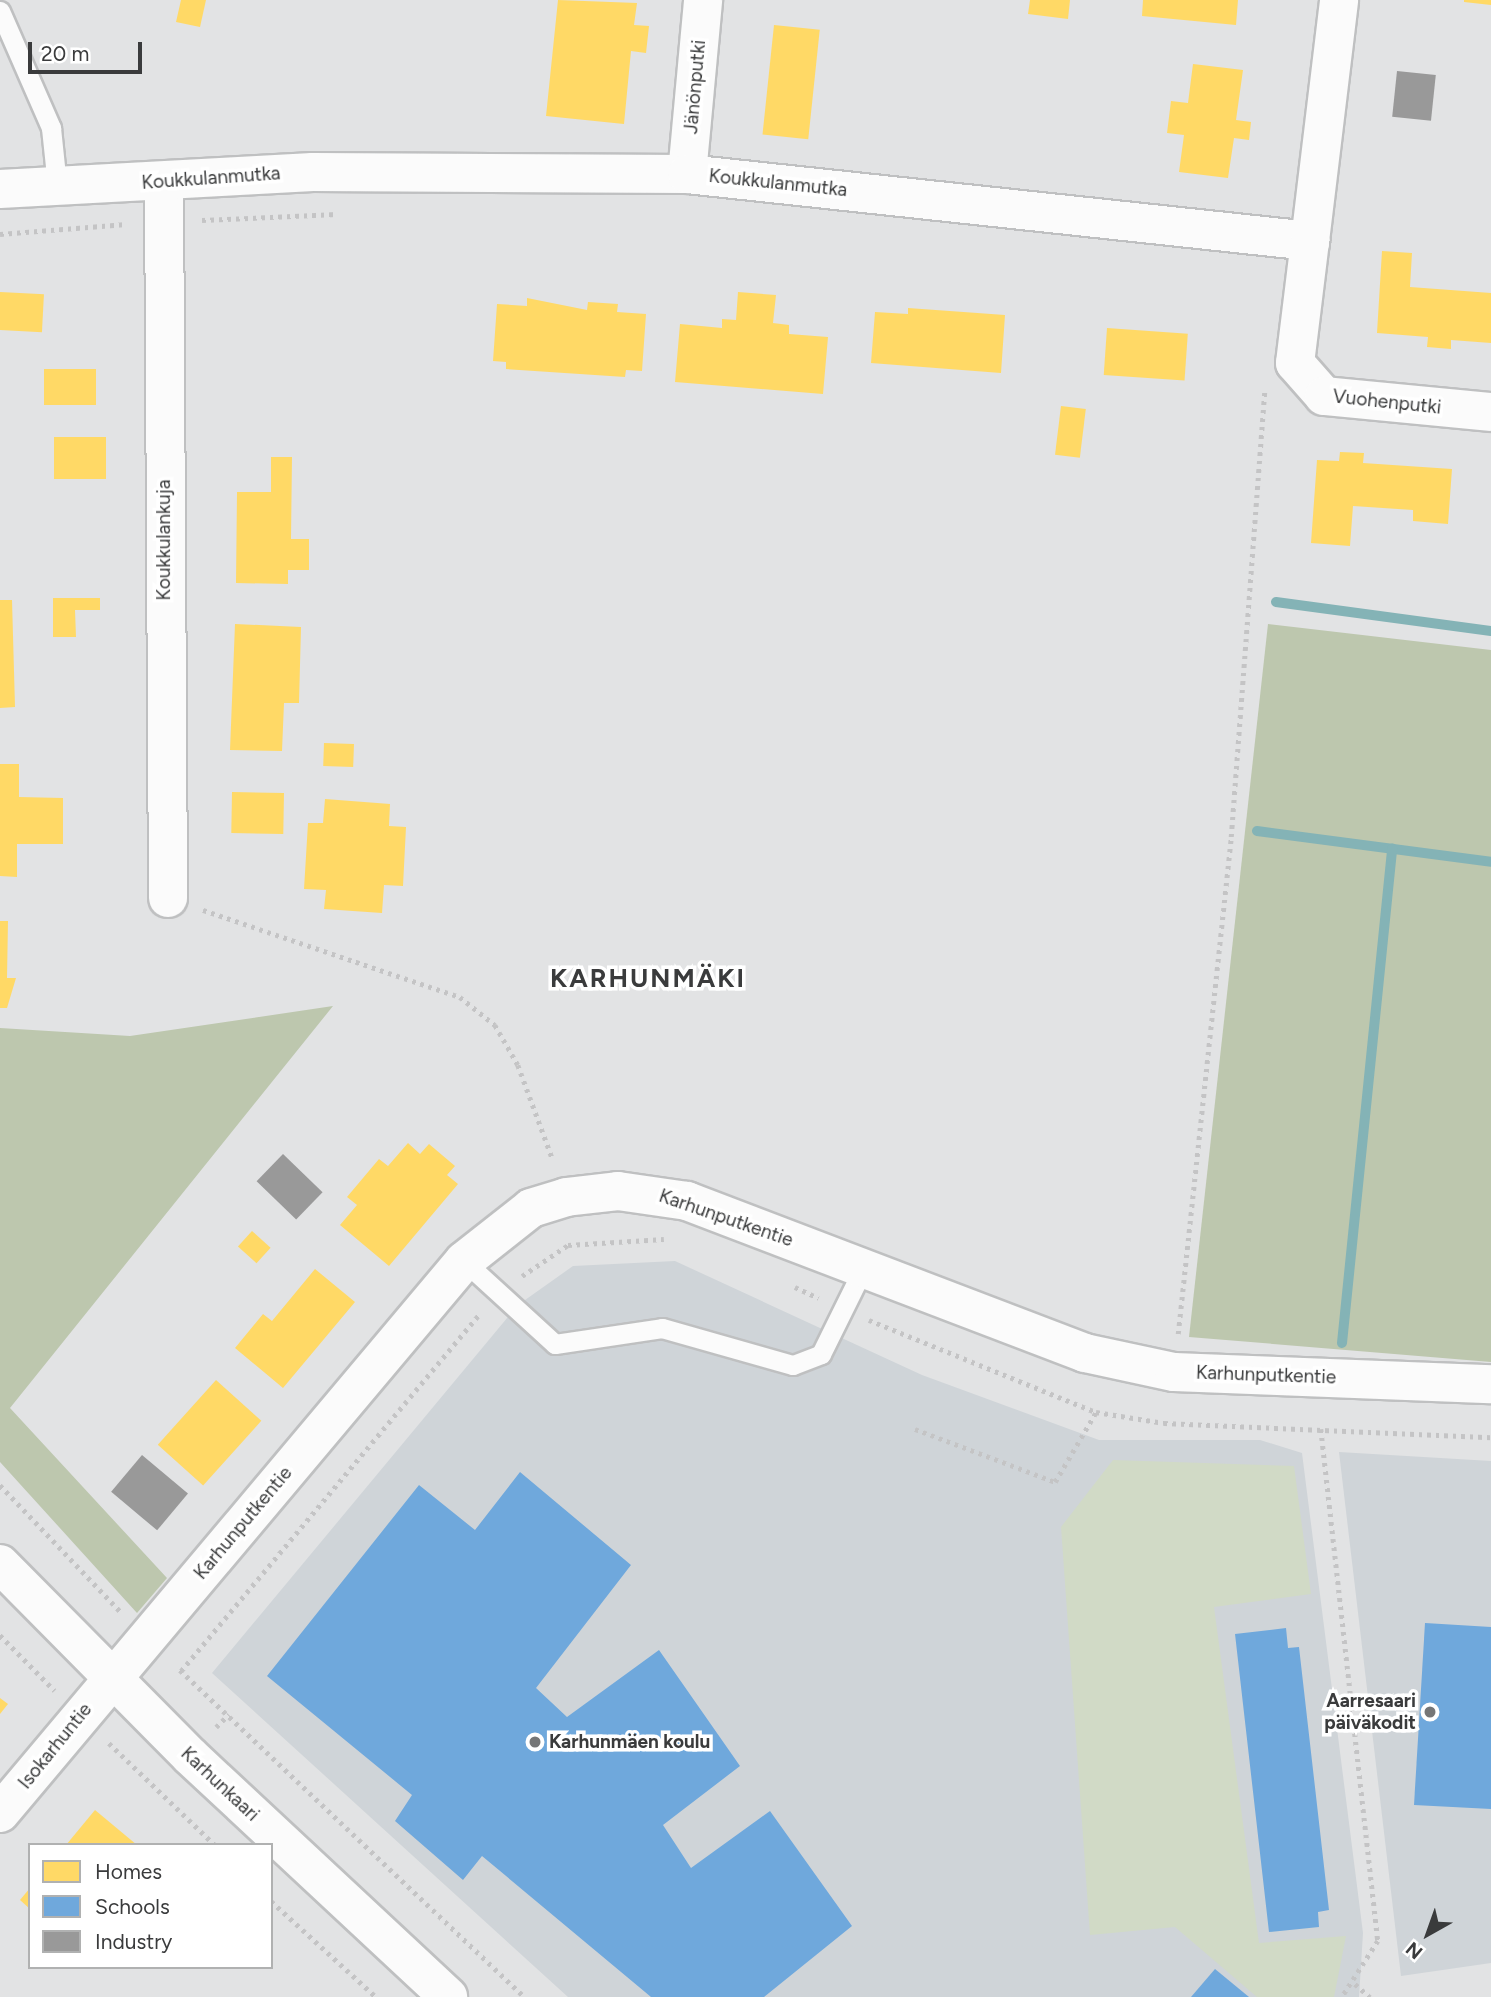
<!DOCTYPE html>
<meta charset="utf-8">
<style>
body{margin:0}
#map{position:relative;width:1491px;height:1997px;overflow:hidden;background:#e2e3e4;font-family:Figtree,sans-serif}
div>[style]{position:absolute}
.built>*{inset:0;background:#cfd4d8}
.green>*{inset:0;background:#d1dac6}
.forest>*{inset:0;background:#bdc7ae}
.homes>*{inset:0;background:#ffd966;transform-origin:0 0}
.schools>*{inset:0;background:#6fa8dc}
.industry>*{inset:0;background:#999;transform-origin:0 0}
.stream>*{height:10px;margin:-5px;padding:0 5px;transform-origin:5px;border-radius:5px;background:#84b3b6}
.path>*{height:4.5px;margin-top:-2.25px;transform-origin:0;background:repeating-linear-gradient(90deg,#c4c4c5 0 3.5px,transparent 0 8.5px)}
.roads{filter:drop-shadow(2px 0 #bfc0c1) drop-shadow(-2px 0 #bfc0c1) drop-shadow(0 2px #bfc0c1) drop-shadow(0 -2px #bfc0c1)}
.service>*{height:19px;margin:-9.5px;padding:0 9.5px;transform-origin:9.5px;border-radius:9.5px;background:#fbfbfb}
.minor>*{height:38px;margin:-19px;padding:0 19px;transform-origin:19px;border-radius:19px;background:#fbfbfb}
.tertiary>*{height:38px;margin:-19px;padding:0 19px;transform-origin:19px;border-radius:19px;background:#fbfbfb}
.dots>*{width:19px;height:19px;translate:-50% -50%;box-sizing:border-box;border:4px solid #fff;border-radius:50%}
span{translate:-50% -50%;white-space:nowrap;text-align:center;line-height:1.15;-webkit-text-stroke:7px #fff;paint-order:stroke}
.street-label{font-size:19px;color:#3a3b3c}
.poi-label{font-size:19px;color:#3a3b3c;font-weight:700}
.right{translate:-100% -50%;text-align:right}
.left{translate:0 -50%;text-align:left}
.district-label{font-size:26px;color:#3a3b3c;font-weight:700;letter-spacing:2px}
.legend{position:absolute;left:28px;top:1843px;width:245px;height:126px;box-sizing:border-box;background:#fff;border:2px solid #b0b1b1;margin:0;padding:9px 12px;list-style:none;font-size:21px;color:#3a3b3c}
.legend li{display:flex;align-items:center;gap:14px;height:35px}
.legend b{width:35px;border:2px solid #b0b1b1}
.north{position:absolute;left:1393px;top:1899px;width:70px;height:70px;-webkit-text-stroke:5px #fff;paint-order:stroke;rotate:220deg;font-size:19px;font-weight:700;line-height:28px;text-align:center;color:#3a3b3c}
.north::after{content:'';display:block;margin:auto;width:24px;height:32px;background:#3a3b3c;clip-path:polygon(50% 0,100% 100%,50% 72%,0 100%)}
.scale{position:absolute;left:28px;top:42px;width:114px;height:32px;box-sizing:border-box;border:4px solid #3a3b3c;border-top:0;padding-left:9px;font-size:21px;line-height:24px;white-space:nowrap;color:#3a3b3c;-webkit-text-stroke:5px #fff;paint-order:stroke}
</style>
<div id="map">
<div class="built">
<div style="clip-path:polygon(675px 1261px,922px 1375px,1099px 1440px,1260px 1440px,1302px 1453px,1363px 1933px,1359px 1997px,568px 1997px,212px 1673px,518px 1305px,573px 1266px)"></div>
<div style="clip-path:polygon(1339px 1452px,1491px 1461px,1491px 1963px,1401px 1976px)"></div>
</div>
<div class="green">
<div style="clip-path:polygon(1113px 1460px,1294px 1466px,1311px 1594px,1214px 1607px,1259px 1943px,1346px 1936px,1334px 1997px,1257px 1997px,1175px 1927px,1090px 1935px,1061px 1527px)"></div>
</div>
<div class="forest">
<div style="clip-path:polygon(1268px 624px,1491px 650px,1491px 1362px,1189px 1337px)"></div>
<div style="clip-path:polygon(333px 1006px,10px 1408px,167px 1578px,137px 1613px,0 1462px,0 1028px,130px 1036px)"></div>
</div>
<div class="homes">
<div style="clip-path:polygon(181px 0,206px 0,200px 27px,176px 22px)"></div>
<div style="clip-path:polygon(558px 0,637px 3px,634px 25px,649px 26px,646px 53px,631px 51px,624px 124px,546px 116px)"></div>
<div style="clip-path:polygon(1030px 0,1070px 0,1068px 19px,1028px 14px)"></div>
<div style="clip-path:polygon(1143px 0,1238px 0,1236px 25px,1142px 16px)"></div>
<div style="clip-path:polygon(1464px 0,1491px 0,1491px 5px,1464px 2px)"></div>
<div style="left:774px;top:25px;width:46px;height:110px;rotate:6deg"></div>
<div style="clip-path:polygon(1193px 64px,1243px 70px,1236px 120px,1251px 122px,1249px 140px,1234px 138px,1228px 178px,1179px 172px,1184px 135px,1167px 133px,1171px 101px,1188px 103px)"></div>
<div style="clip-path:polygon(1382px 251px,1412px 253px,1410px 287px,1491px 293px,1491px 343px,1451px 340px,1451px 349px,1427px 347px,1428px 337px,1377px 333px)"></div>
<div style="left:0;top:292px;width:44px;height:38px;rotate:3deg"></div>
<div style="clip-path:polygon(738px 292px,776px 295px,773px 323px,789px 325px,789px 334px,828px 337px,823px 394px,675px 382px,680px 324px,722px 328px,722px 319px,736px 320px)"></div>
<div style="clip-path:polygon(527px 298px,587px 310px,588px 302px,618px 304px,617px 312px,646px 314px,642px 371px,626px 370px,625px 377px,506px 369px,506px 362px,493px 361px,497px 304px,527px 306px)"></div>
<div style="clip-path:polygon(908px 308px,1005px 315px,1001px 373px,871px 363px,875px 312px,908px 314px)"></div>
<div style="left:1107px;top:328px;width:81px;height:47px;rotate:4deg"></div>
<div style="left:96px;top:369px;width:36px;height:52px;rotate:90deg"></div>
<div style="left:1061px;top:406px;width:25px;height:49px;rotate:7deg"></div>
<div style="left:54px;top:437px;width:52px;height:42px"></div>
<div style="clip-path:polygon(1340px 452px,1364px 453px,1363px 463px,1452px 469px,1448px 524px,1413px 521px,1413px 510px,1353px 506px,1350px 546px,1311px 543px,1317px 460px,1339px 461px)"></div>
<div style="clip-path:polygon(271px 457px,292px 457px,291px 539px,309px 539px,309px 570px,288px 570px,288px 584px,236px 583px,237px 492px,271px 492px)"></div>
<div style="clip-path:polygon(53px 598px,100px 598px,100px 610px,75px 610px,76px 637px,53px 637px)"></div>
<div style="clip-path:polygon(0 600px,12px 600px,15px 707px,0 708px)"></div>
<div style="clip-path:polygon(235px 624px,301px 627px,299px 703px,284px 703px,282px 751px,230px 750px)"></div>
<div style="left:324px;top:743px;width:30px;height:23px;rotate:2deg"></div>
<div style="clip-path:polygon(0 764px,19px 764px,19px 797px,63px 798px,63px 844px,17px 844px,17px 877px,0 876px)"></div>
<div style="left:232px;top:792px;width:52px;height:41px;rotate:1deg"></div>
<div style="clip-path:polygon(325px 799px,390px 804px,389px 826px,406px 827px,403px 886px,384px 885px,382px 913px,324px 909px,326px 890px,304px 889px,308px 823px,323px 823px)"></div>
<div style="clip-path:polygon(0 921px,8px 921px,7px 978px,16px 978px,7px 1008px,0 1008px)"></div>
<div style="clip-path:polygon(408px 1143px,420px 1154px,429px 1144px,455px 1166px,447px 1175px,458px 1184px,389px 1266px,340px 1225px,357px 1205px,347px 1197px,379px 1159px,388px 1166px)"></div>
<div style="left:252px;top:1231px;width:25px;height:21px;rotate:42deg"></div>
<div style="clip-path:polygon(315px 1269px,355px 1302px,283px 1388px,235px 1348px,263px 1314px,272px 1321px)"></div>
<div style="left:216px;top:1380px;width:61px;height:87px;rotate:42deg"></div>
<div style="clip-path:polygon(0 1698px,8px 1704px,0 1714px)"></div>
<div style="clip-path:polygon(95px 1810px,137px 1845px,66px 1845px)"></div>
<div style="clip-path:polygon(30px 1888px,30px 1909px,20px 1900px)"></div>
</div>
<div class="schools">
<div style="clip-path:polygon(520px 1472px,631px 1565px,536px 1688px,567px 1717px,659px 1650px,740px 1766px,663px 1825px,691px 1868px,770px 1811px,852px 1926px,764px 1997px,651px 1997px,482px 1856px,463px 1880px,395px 1821px,412px 1795px,267px 1676px,419px 1485px,475px 1530px)"></div>
<div style="clip-path:polygon(1425px 1623px,1491px 1627px,1491px 1809px,1414px 1805px)"></div>
<div style="clip-path:polygon(1286px 1628px,1288px 1648px,1299px 1647px,1329px 1910px,1318px 1912px,1319px 1927px,1269px 1932px,1235px 1634px)"></div>
<div style="clip-path:polygon(1215px 1969px,1249px 1997px,1191px 1997px)"></div>
</div>
<div class="industry">
<div style="left:1397px;top:71px;width:39px;height:46px;rotate:6deg"></div>
<div style="left:283px;top:1154px;width:55px;height:38px;rotate:44deg"></div>
<div style="left:142px;top:1455px;width:60px;height:48px;rotate:40deg"></div>
</div>
<div class="stream">
<div style="left:1276px;top:602px;width:217px;rotate:7.7deg"></div>
<div style="left:1257px;top:831px;width:236px;rotate:7.5deg"></div>
<div style="left:1342px;top:1343px;width:497px;rotate:-84.2deg"></div>
</div>
<div class="path">
<div style="left:202px;top:220px;width:135px;rotate:-2.5deg"></div>
<div style="left:0;top:234px;width:127px;rotate:-4.5deg"></div>
<div style="left:203px;top:910px;width:271px;rotate:18.7deg"></div>
<div style="left:460px;top:997px;width:45px;rotate:38.7deg"></div>
<div style="left:495px;top:1025px;width:46px;rotate:60.1deg"></div>
<div style="left:518px;top:1065px;width:101px;rotate:69.8deg"></div>
<div style="left:522px;top:1276px;width:55px;rotate:-34deg"></div>
<div style="left:568px;top:1245px;width:96px;rotate:-3.6deg"></div>
<div style="left:795px;top:1287px;width:26px;rotate:25deg"></div>
<div style="left:869px;top:1320px;width:245px;rotate:22.1deg"></div>
<div style="left:1096px;top:1412px;width:69px;rotate:9.2deg"></div>
<div style="left:1164px;top:1423px;width:327px;rotate:2.5deg"></div>
<div style="left:1178px;top:1334px;width:500px;rotate:-83.9deg"></div>
<div style="left:1231px;top:837px;width:450px;rotate:-85.7deg"></div>
<div style="left:915px;top:1429px;width:150px;rotate:20.7deg"></div>
<div style="left:1055px;top:1482px;width:81px;rotate:-59.6deg"></div>
<div style="left:1321px;top:1429px;width:515px;rotate:83.65deg"></div>
<div style="left:1378px;top:1941px;width:67px;rotate:122.7deg"></div>
<div style="left:0;top:1485px;width:175px;rotate:46.4deg"></div>
<div style="left:0;top:1635px;width:78px;rotate:45.5deg"></div>
<div style="left:180px;top:1670px;width:475px;rotate:43.5deg"></div>
<div style="left:181px;top:1671px;width:465px;rotate:-50.1deg"></div>
<div style="left:216px;top:1727px;width:18px;rotate:-45deg"></div>
<div style="left:109px;top:1743px;width:147px;rotate:43.9deg"></div>
<div style="left:271px;top:1901px;width:142px;rotate:42.4deg"></div>
<div style="left:1355px;top:1984px;width:20px;rotate:41deg"></div>
</div>
<div class="roads">
<div class="service">
<div style="left:0;top:11px;width:128px;rotate:66.4deg"></div>
<div style="left:51px;top:128px;width:57px;rotate:84deg"></div>
<div style="left:464px;top:1261px;width:123px;rotate:42.4deg"></div>
<div style="left:555px;top:1344px;width:108px;rotate:-8.5deg"></div>
<div style="left:662px;top:1328px;width:136px;rotate:15.8deg"></div>
<div style="left:793px;top:1365px;width:30px;rotate:-21deg"></div>
<div style="left:821px;top:1354px;width:97px;rotate:-63.7deg"></div>
</div>
<div class="minor">
<div style="left:687px;top:174px;width:175px;rotate:-84.7deg"></div>
<div style="left:164px;top:182px;width:716px;rotate:89.68deg"></div>
<div style="left:0;top:189px;width:313px;rotate:-3.1deg"></div>
<div style="left:313px;top:172px;width:374px;rotate:0.3deg"></div>
<div style="left:687px;top:174px;width:627px;rotate:6.14deg"></div>
<div style="left:1310px;top:241px;width:243px;rotate:-83.1deg"></div>
<div style="left:1310px;top:241px;width:123px;rotate:97deg"></div>
<div style="left:1295px;top:363px;width:44px;rotate:48.7deg"></div>
<div style="left:1324px;top:396px;width:168px;rotate:5.5deg"></div>
<div style="left:0;top:1813px;width:721px;rotate:-49.95deg"></div>
<div style="left:464px;top:1261px;width:85px;rotate:-38.3deg"></div>
<div style="left:531px;top:1208px;width:37px;rotate:-17deg"></div>
<div style="left:566px;top:1197px;width:52px;rotate:-6.6deg"></div>
<div style="left:618px;top:1191px;width:70px;rotate:8.2deg"></div>
<div style="left:687px;top:1201px;width:426px;rotate:20.9deg"></div>
<div style="left:1085px;top:1353px;width:91px;rotate:12.1deg"></div>
<div style="left:1174px;top:1372px;width:317px;rotate:2.2deg"></div>
</div>
<div class="tertiary">
<div style="left:0;top:1564px;width:270px;rotate:45.3deg"></div>
<div style="left:190px;top:1756px;width:353px;rotate:43deg"></div>
</div>
</div>
<div class="dots">
<div style="left:1430px;top:1712px;background:#757677"></div>
<div style="left:535px;top:1742px;background:#757677"></div>
</div>
<div class="street-label">
<span style="left:695px;top:87px;rotate:-85deg">Jänönputki</span>
<span style="left:211px;top:178px;rotate:-4deg">Koukkulanmutka</span>
<span style="left:778px;top:183px;rotate:6deg">Koukkulanmutka</span>
<span style="left:1387px;top:402px;rotate:6deg">Vuohenputki</span>
<span style="left:164px;top:540px;rotate:-90deg">Koukkulankuja</span>
<span style="left:726px;top:1218px;rotate:19deg">Karhunputkentie</span>
<span style="left:1266px;top:1375px;rotate:2deg">Karhunputkentie</span>
<span style="left:243px;top:1523px;rotate:-50deg">Karhunputkentie</span>
<span style="left:55px;top:1746px;rotate:-51deg">Isokarhuntie</span>
<span style="left:220px;top:1784px;rotate:43deg">Karhunkaari</span>
</div>
<div class="poi-label">
<span class="right" style="left:1416px;top:1712px">Aarresaari<br>päiväkodit</span>
<span class="left" style="left:549px;top:1742px">Karhunmäen koulu</span>
</div>
<div class="district-label">
<span style="left:648px;top:979px">KARHUNMÄKI</span>
</div>
<ul class="legend">
<li><b style="height:19px;background:#ffd966"></b>Homes</li>
<li><b style="height:19px;background:#6fa8dc"></b>Schools</li>
<li><b style="height:19px;background:#999"></b>Industry</li>
</ul>
<div class="north">N</div>
<div class="scale">20 m</div>
</div>
